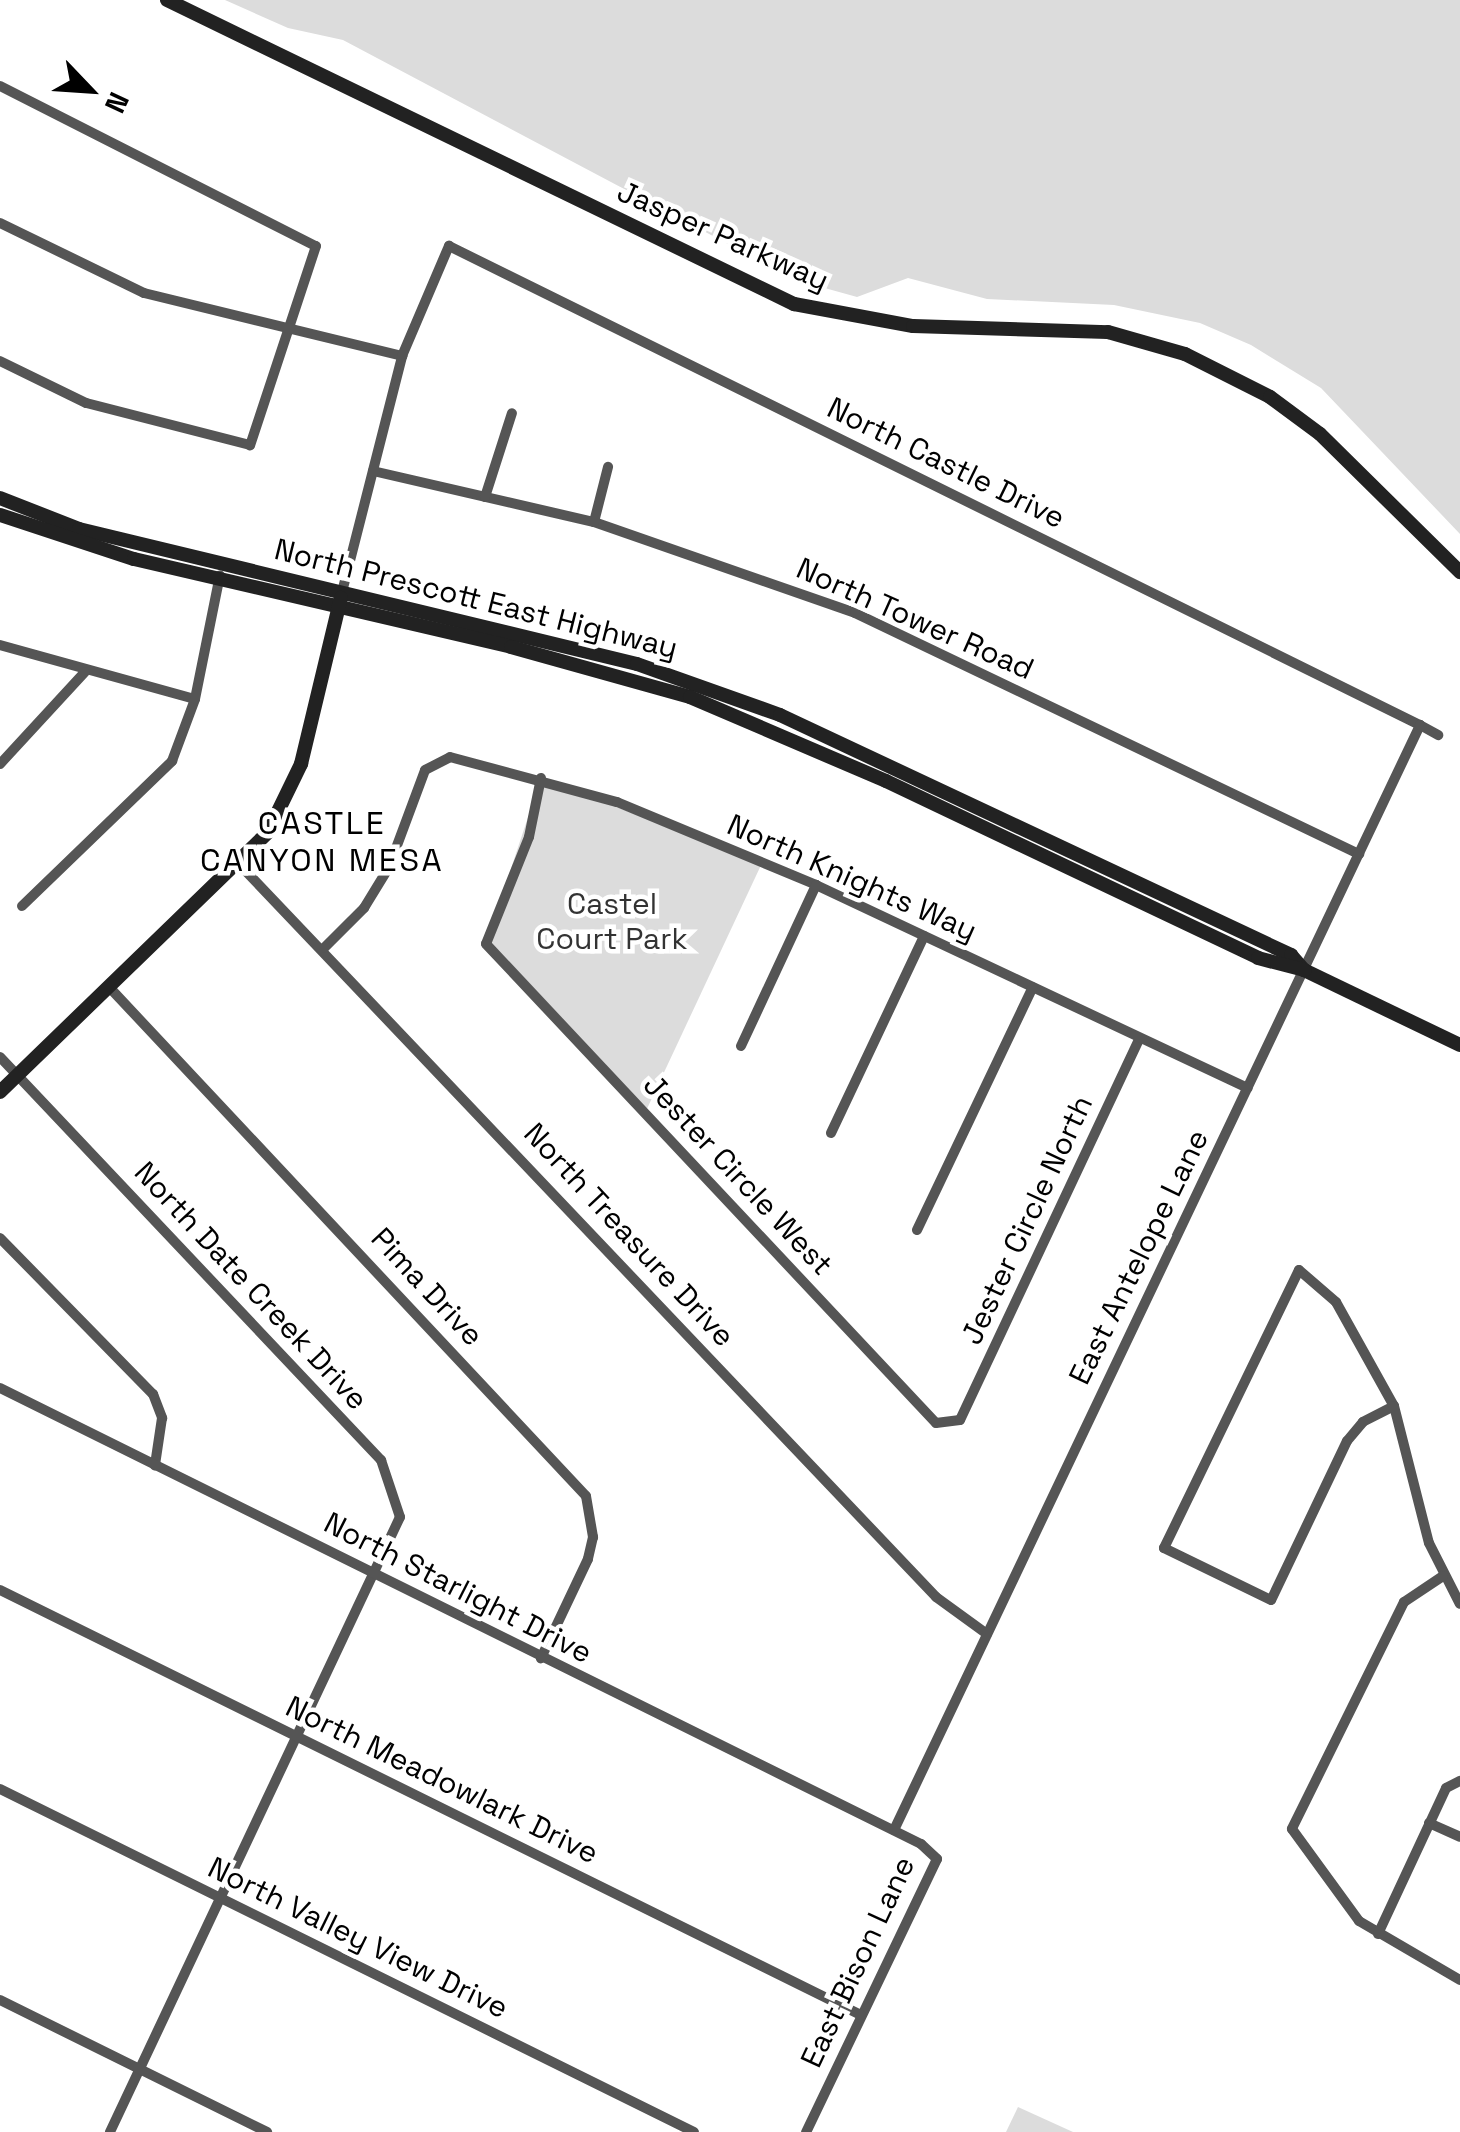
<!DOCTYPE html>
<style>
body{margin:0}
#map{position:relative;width:1460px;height:2132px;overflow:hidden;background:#fff;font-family:"Space Grotesk",sans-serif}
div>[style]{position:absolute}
.green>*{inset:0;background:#dcdcdc}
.street>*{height:10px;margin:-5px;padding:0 5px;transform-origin:5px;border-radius:5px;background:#555}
.secondary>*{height:14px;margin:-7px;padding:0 7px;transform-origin:7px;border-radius:7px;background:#222}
span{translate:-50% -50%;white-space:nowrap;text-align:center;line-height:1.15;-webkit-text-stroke:9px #fff;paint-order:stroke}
.street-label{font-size:30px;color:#000}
.park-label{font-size:30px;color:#333}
.neighbourhood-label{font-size:32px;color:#000;letter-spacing:2.5px}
.north{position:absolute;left:40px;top:40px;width:100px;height:100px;-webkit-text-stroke:8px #fff;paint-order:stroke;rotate:115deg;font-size:28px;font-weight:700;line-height:40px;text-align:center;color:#000}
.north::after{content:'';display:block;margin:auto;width:35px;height:45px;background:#000;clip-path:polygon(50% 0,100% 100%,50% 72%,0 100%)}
</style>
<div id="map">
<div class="green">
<div style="clip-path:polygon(225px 0,1460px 0,1460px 534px,1321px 388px,1251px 345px,1200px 323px,1114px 305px,987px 299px,908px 278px,857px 297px,796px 280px,343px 40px,288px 28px)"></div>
<div style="clip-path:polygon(541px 778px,762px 863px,645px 1113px,486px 944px)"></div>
<div style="clip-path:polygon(1018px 2107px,1073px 2132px,1006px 2132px)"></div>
</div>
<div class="street">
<div style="left:0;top:86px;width:354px;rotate:26.9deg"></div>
<div style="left:316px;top:246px;width:210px;rotate:108.3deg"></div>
<div style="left:250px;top:445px;width:169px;rotate:-165.6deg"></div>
<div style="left:86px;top:403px;width:96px;rotate:-154deg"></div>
<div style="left:0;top:223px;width:160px;rotate:25.9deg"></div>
<div style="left:144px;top:293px;width:266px;rotate:13.7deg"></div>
<div style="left:373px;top:471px;width:227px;rotate:13deg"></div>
<div style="left:594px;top:522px;width:276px;rotate:19.2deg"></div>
<div style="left:855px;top:613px;width:559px;rotate:25.56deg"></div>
<div style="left:485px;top:497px;width:88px;rotate:-72.2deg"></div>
<div style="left:594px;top:522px;width:57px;rotate:-75.7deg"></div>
<div style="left:341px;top:596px;width:248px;rotate:-75.7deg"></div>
<div style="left:402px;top:356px;width:120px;rotate:-66.9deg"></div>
<div style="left:449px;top:246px;width:1083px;rotate:26.26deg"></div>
<div style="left:0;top:645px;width:202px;rotate:15.5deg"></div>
<div style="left:0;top:764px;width:125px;rotate:-47.3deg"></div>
<div style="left:541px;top:778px;width:60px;rotate:101.5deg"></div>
<div style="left:529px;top:837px;width:115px;rotate:111.9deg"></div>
<div style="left:486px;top:944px;width:657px;rotate:46.79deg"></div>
<div style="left:936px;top:1423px;width:24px;rotate:-7deg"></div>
<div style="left:960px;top:1420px;width:420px;rotate:-64.8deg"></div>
<div style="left:240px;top:865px;width:1010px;rotate:46.44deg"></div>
<div style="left:936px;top:1597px;width:63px;rotate:36deg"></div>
<div style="left:22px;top:906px;width:209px;rotate:-44deg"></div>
<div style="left:172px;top:761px;width:66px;rotate:-69.6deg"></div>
<div style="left:195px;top:699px;width:126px;rotate:-78.6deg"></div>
<div style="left:324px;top:948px;width:57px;rotate:-45deg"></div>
<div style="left:364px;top:908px;width:48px;rotate:-58.6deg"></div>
<div style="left:389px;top:867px;width:103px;rotate:-69.6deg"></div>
<div style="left:425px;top:770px;width:28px;rotate:-27deg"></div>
<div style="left:450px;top:757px;width:173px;rotate:15.1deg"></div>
<div style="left:617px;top:802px;width:216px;rotate:22.6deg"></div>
<div style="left:816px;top:885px;width:477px;rotate:25.2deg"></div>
<div style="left:110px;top:988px;width:696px;rotate:46.86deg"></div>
<div style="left:586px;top:1496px;width:42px;rotate:80.3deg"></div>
<div style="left:593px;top:1537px;width:23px;rotate:103deg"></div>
<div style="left:588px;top:1559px;width:110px;rotate:115.4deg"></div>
<div style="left:741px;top:1046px;width:178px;rotate:-65deg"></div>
<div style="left:0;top:1057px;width:555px;rotate:46.61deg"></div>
<div style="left:381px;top:1460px;width:60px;rotate:71.6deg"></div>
<div style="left:400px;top:1517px;width:680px;rotate:115.25deg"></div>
<div style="left:831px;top:1133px;width:218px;rotate:-64.7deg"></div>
<div style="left:917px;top:1230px;width:269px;rotate:-64.5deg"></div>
<div style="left:0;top:1238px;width:219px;rotate:45.6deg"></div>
<div style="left:153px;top:1394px;width:26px;rotate:69deg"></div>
<div style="left:162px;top:1418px;width:48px;rotate:98.5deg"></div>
<div style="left:0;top:1388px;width:1028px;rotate:26.34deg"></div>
<div style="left:921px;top:1844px;width:22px;rotate:43deg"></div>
<div style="left:937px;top:1859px;width:303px;rotate:115.6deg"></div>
<div style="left:1394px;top:1406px;width:35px;rotate:153deg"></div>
<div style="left:1363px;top:1422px;width:25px;rotate:130deg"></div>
<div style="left:1347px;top:1441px;width:176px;rotate:115.5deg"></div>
<div style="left:1271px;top:1600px;width:119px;rotate:-154.1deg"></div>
<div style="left:1164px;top:1548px;width:309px;rotate:-64.1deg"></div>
<div style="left:1299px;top:1270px;width:49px;rotate:40.9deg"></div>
<div style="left:1336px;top:1302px;width:119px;rotate:60.9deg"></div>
<div style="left:1394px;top:1406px;width:141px;rotate:75.7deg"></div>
<div style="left:1429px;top:1543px;width:68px;rotate:63.1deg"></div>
<div style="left:1443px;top:1576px;width:47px;rotate:146.3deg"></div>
<div style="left:1404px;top:1602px;width:253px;rotate:116.3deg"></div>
<div style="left:1292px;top:1829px;width:114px;rotate:53.9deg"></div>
<div style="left:1359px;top:1921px;width:117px;rotate:30.3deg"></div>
<div style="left:0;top:1590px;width:960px;rotate:26.27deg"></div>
<div style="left:0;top:1789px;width:774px;rotate:26.3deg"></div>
<div style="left:1429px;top:1823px;width:34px;rotate:24deg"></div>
<div style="left:894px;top:1830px;width:1224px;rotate:-64.54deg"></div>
<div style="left:1420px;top:725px;width:21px;rotate:29deg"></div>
<div style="left:1378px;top:1934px;width:161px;rotate:-65deg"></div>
<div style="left:1446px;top:1788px;width:16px;rotate:-27deg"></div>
<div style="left:0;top:2000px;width:298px;rotate:26.3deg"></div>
</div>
<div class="secondary">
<div style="left:167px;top:0;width:697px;rotate:25.87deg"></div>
<div style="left:794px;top:304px;width:121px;rotate:10.5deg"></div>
<div style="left:913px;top:326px;width:195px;rotate:1.8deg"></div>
<div style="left:1108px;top:332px;width:80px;rotate:15.9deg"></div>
<div style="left:1185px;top:354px;width:95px;rotate:26.8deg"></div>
<div style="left:1270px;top:397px;width:62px;rotate:36.5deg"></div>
<div style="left:1320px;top:434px;width:197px;rotate:44.6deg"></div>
<div style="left:0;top:498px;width:85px;rotate:21.4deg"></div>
<div style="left:79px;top:529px;width:574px;rotate:13.6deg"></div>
<div style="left:637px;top:664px;width:152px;rotate:19.6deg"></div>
<div style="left:780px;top:715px;width:565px;rotate:25.16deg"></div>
<div style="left:1291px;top:955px;width:20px;rotate:49deg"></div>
<div style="left:1304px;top:970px;width:173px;rotate:25.7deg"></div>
<div style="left:0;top:515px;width:141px;rotate:18.2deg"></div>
<div style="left:134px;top:559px;width:387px;rotate:13.1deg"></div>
<div style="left:511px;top:647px;width:186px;rotate:15.6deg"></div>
<div style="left:690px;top:697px;width:213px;rotate:23.2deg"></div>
<div style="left:886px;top:781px;width:412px;rotate:25.4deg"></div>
<div style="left:1258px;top:958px;width:48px;rotate:14.6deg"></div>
<div style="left:0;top:1092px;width:373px;rotate:-44.1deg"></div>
<div style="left:268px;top:832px;width:76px;rotate:-64.1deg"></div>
<div style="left:301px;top:764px;width:171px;rotate:-76.5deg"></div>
</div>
<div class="street-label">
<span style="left:723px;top:236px;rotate:24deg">Jasper Parkway</span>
<span style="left:946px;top:463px;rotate:26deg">North Castle Drive</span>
<span style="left:476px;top:599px;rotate:14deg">North Prescott East Highway</span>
<span style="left:915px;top:619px;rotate:24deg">North Tower Road</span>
<span style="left:852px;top:878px;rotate:24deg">North Knights Way</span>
<span style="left:738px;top:1175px;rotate:47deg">Jester Circle West</span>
<span style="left:1027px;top:1220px;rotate:-65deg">Jester Circle North</span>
<span style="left:629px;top:1235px;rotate:47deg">North Treasure Drive</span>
<span style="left:1139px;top:1257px;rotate:-64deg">East Antelope Lane</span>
<span style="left:251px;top:1286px;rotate:47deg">North Date Creek Drive</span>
<span style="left:427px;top:1287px;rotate:47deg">Pima Drive</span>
<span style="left:458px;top:1588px;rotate:27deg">North Starlight Drive</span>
<span style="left:442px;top:1780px;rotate:26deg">North Meadowlark Drive</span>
<span style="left:358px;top:1938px;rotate:26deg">North Valley View Drive</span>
<span style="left:858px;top:1962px;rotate:-65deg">East Bison Lane</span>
</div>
<div class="park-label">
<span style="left:612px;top:921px">Castel<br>Court Park</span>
</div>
<div class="neighbourhood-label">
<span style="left:322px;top:842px">CASTLE<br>CANYON MESA</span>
</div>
<div class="north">N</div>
</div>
